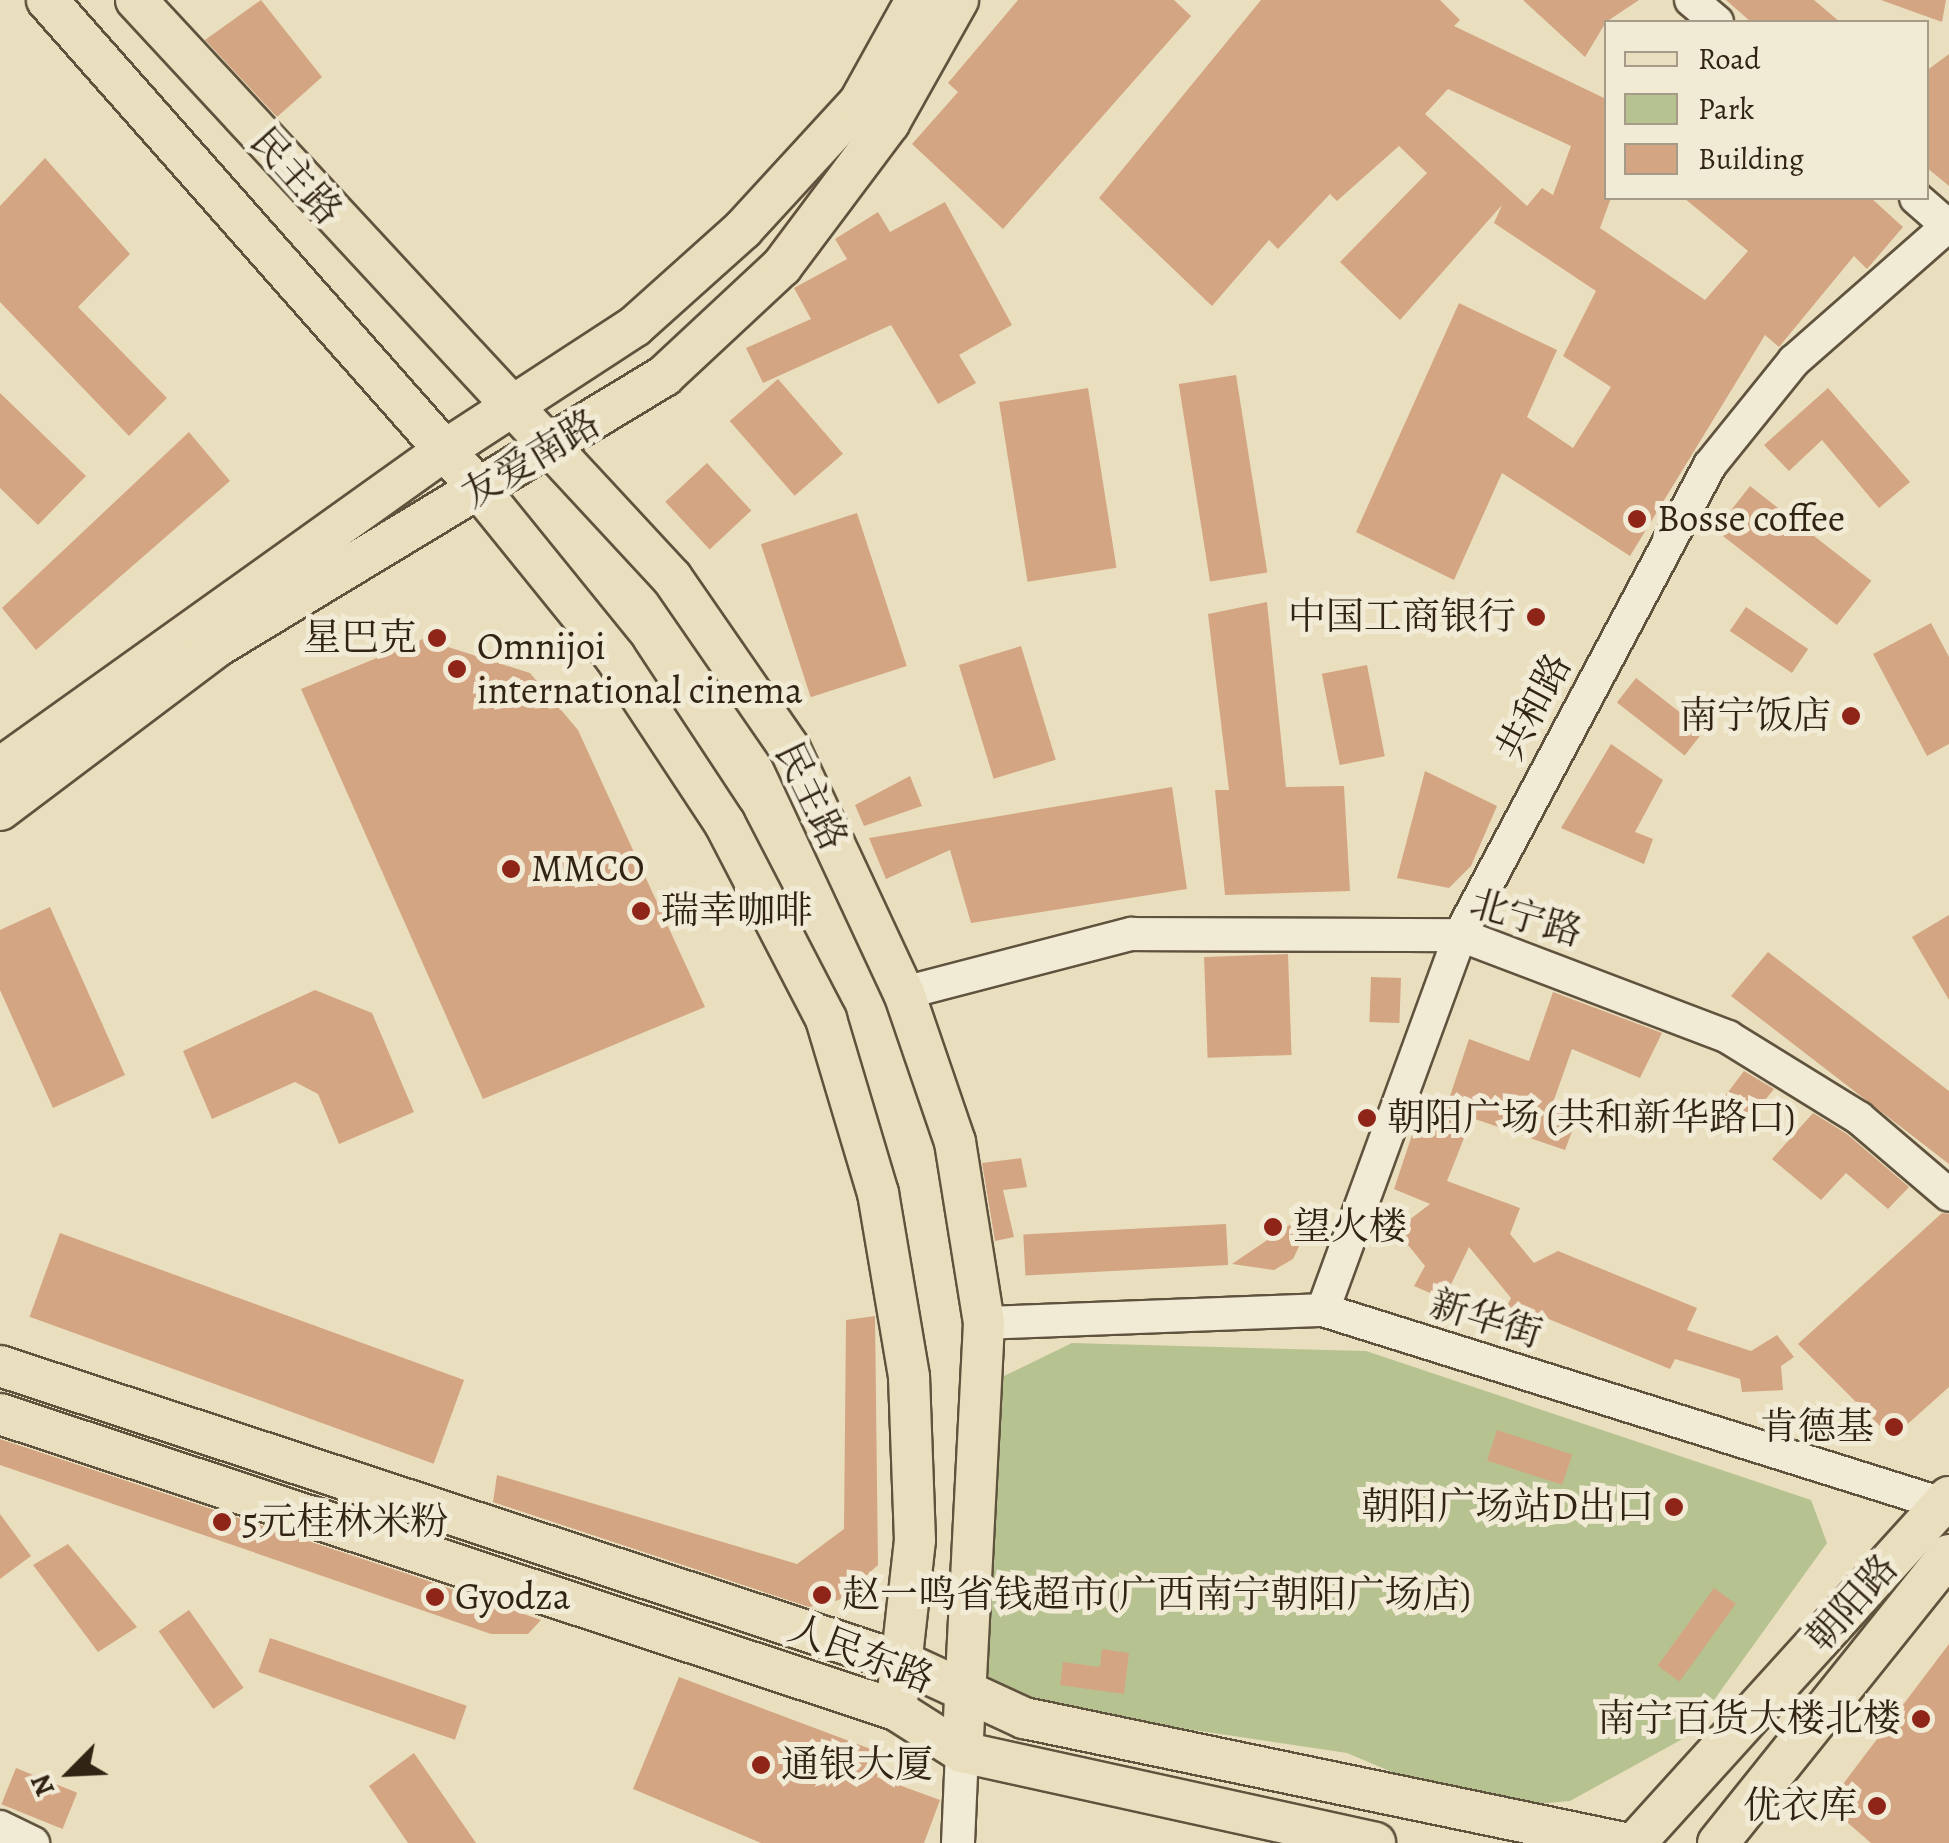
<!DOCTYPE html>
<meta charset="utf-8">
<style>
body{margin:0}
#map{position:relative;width:1949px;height:1843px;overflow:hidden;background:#e9dfbe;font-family:Alegreya,"Noto Serif SC",serif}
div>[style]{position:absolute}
.green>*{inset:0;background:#b7c291}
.building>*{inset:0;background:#d4a583;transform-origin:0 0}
.roads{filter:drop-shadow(2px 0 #60533e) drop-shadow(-2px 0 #60533e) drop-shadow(0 2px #60533e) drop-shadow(0 -2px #60533e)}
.minor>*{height:32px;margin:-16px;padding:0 16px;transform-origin:16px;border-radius:16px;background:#f1ead5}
.major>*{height:40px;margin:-20px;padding:0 20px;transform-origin:20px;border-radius:20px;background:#e9dfbe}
.dots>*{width:28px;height:28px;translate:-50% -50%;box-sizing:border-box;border:5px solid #f1ead5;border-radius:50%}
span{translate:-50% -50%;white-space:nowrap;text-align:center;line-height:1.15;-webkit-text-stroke:10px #f1ead5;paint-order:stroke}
.street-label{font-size:38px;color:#322414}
.poi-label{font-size:38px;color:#322414}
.left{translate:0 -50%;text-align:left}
.right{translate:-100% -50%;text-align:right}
.legend{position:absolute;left:1604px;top:20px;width:325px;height:180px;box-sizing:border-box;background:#f1ead5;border:2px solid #a59b88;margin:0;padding:12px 18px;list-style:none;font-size:30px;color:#322414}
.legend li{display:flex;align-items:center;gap:20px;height:50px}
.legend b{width:50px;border:2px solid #a59b88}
.north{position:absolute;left:20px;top:1723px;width:100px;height:100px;-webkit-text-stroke:8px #f1ead5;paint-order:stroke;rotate:246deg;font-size:28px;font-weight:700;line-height:40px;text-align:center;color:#322414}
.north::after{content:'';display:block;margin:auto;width:35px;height:45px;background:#322414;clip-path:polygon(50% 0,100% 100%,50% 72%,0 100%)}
</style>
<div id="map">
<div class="green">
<div style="clip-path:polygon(1072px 1343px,1366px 1351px,1811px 1500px,1827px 1543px,1688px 1736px,1570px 1801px,1535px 1804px,1399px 1775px,1347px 1753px,1019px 1704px,990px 1681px,981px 1645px,987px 1446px,1004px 1376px)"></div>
</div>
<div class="building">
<div style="clip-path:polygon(261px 0,322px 77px,277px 117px,205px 40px)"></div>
<div style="clip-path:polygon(1018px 0,1174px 0,1191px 16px,1003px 229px,912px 144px,958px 92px,948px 83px)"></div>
<div style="clip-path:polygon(evenodd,1261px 0,1440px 0,1460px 20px,1454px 26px,1606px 99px,1611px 198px,1600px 228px,1705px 300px,1748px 251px,1684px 198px,1871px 198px,1903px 227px,1867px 269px,1854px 256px,1779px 347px,1765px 335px,1630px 556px,1502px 473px,1454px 580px,1356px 532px,1459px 303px,1557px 350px,1527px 417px,1573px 448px,1611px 387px,1563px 356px,1596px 291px,1494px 223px,1502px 205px,1400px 320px,1340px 262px,1427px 173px,1399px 146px,1337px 201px,1330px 194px,1278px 249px,1269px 240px,1212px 306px,1099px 198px,1261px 0,1448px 89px,1571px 146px,1553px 195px,1542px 188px,1527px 206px,1425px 114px,1448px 89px)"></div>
<div style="clip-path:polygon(1523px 0,1639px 0,1606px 22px,1585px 57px)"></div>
<div style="clip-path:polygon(1726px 0,1814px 0,1840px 22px,1751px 22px)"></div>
<div style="clip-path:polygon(1881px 0,1946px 0,1942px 22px)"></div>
<div style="clip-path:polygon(1949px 54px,1949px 186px,1926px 167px,1926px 71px)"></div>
<div style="clip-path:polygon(45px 158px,130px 254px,78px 307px,167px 398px,129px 436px,0 302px,0 206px)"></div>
<div style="clip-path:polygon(945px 202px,1012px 325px,959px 355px,976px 383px,938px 404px,891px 325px,763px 383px,746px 348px,811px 319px,794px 288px,847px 259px,835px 239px,878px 212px,890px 232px)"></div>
<div style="left:1236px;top:375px;width:200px;height:58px;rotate:81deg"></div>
<div style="left:778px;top:379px;width:99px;height:64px;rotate:49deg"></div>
<div style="left:1088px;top:388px;width:182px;height:90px;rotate:81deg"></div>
<div style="clip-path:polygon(1828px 388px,1910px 482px,1879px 508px,1822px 440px,1789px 471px,1764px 445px)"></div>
<div style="clip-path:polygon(0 393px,86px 476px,38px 525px,0 488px)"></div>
<div style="clip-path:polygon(189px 432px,230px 481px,36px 650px,2px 608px)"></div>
<div style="left:707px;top:463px;width:65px;height:57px;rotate:47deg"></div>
<div style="left:1750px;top:486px;width:154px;height:56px;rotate:38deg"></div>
<div style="left:857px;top:513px;width:161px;height:101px;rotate:72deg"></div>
<div style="clip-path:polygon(1267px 602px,1286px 787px,1344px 786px,1350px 891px,1225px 895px,1215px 790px,1229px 790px,1208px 614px)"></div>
<div style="left:1746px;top:607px;width:75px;height:29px;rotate:34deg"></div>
<div style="clip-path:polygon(1931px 623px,1949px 657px,1949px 744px,1927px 756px,1873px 654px)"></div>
<div style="clip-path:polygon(423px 639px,530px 673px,578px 730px,705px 1007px,483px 1099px,301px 689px)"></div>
<div style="left:1021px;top:646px;width:119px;height:65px;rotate:73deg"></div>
<div style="left:1367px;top:665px;width:93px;height:46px;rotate:79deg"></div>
<div style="left:1636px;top:678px;width:86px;height:31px;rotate:38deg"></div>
<div style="clip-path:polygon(1611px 744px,1663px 780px,1635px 832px,1653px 839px,1644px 864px,1561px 828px)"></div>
<div style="clip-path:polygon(1425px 771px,1497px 806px,1471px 866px,1449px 888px,1397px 878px)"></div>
<div style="clip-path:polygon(910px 776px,922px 806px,864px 826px,855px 805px)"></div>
<div style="clip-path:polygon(1172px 787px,1187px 889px,971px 923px,950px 850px,886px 879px,869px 838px)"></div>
<div style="clip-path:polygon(50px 907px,125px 1075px,53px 1108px,0 990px,0 930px)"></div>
<div style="clip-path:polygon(1949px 915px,1949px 1000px,1912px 937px)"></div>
<div style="clip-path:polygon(1768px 952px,1949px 1091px,1949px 1164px,1731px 996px)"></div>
<div style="left:1288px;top:954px;width:101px;height:84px;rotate:88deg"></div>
<div style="left:1371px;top:977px;width:30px;height:45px;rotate:2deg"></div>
<div style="clip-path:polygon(315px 990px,372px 1013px,414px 1112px,339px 1144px,318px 1094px,295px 1082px,212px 1119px,183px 1051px)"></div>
<div style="clip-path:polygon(1553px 992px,1662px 1033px,1640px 1078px,1572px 1049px,1554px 1100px,1580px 1110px,1565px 1150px,1472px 1118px,1447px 1181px,1520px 1208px,1510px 1234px,1534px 1263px,1558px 1251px,1697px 1308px,1687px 1330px,1751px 1351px,1777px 1335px,1794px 1357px,1781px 1366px,1783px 1390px,1742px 1392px,1740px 1379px,1675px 1359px,1670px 1369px,1539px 1315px,1530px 1332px,1500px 1320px,1511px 1298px,1469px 1247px,1444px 1299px,1414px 1286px,1425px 1266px,1396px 1230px,1430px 1204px,1394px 1189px,1420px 1111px,1443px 1117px,1469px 1039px,1529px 1061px)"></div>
<div style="clip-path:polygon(1744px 1071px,1774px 1089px,1737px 1134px,1710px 1116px)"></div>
<div style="clip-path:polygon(1813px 1113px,1847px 1134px,1909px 1187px,1888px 1209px,1846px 1173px,1821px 1200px,1772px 1159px)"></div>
<div style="clip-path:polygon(1021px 1158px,1027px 1187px,1003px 1190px,1014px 1237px,995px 1241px,982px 1163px)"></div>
<div style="clip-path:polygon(1319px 1205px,1293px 1259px,1274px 1270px,1232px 1264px)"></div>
<div style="clip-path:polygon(1942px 1213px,1949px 1214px,1949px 1387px,1892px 1438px,1798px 1344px)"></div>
<div style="left:1226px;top:1224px;width:41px;height:203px;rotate:87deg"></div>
<div style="left:60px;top:1233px;width:430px;height:89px;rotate:20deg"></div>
<div style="clip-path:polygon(875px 1316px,878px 1565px,839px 1600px,809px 1607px,493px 1502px,497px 1475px,797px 1564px,844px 1529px,846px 1320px)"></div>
<div style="left:1497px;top:1430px;width:79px;height:32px;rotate:18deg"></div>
<div style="clip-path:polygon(0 1439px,411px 1575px,541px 1620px,528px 1634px,491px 1634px,0 1465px)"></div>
<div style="clip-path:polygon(0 1514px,31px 1556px,0 1579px)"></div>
<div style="clip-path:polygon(68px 1544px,137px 1627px,98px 1652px,33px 1565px)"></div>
<div style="left:1714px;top:1588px;width:27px;height:96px;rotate:36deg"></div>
<div style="left:189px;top:1610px;width:95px;height:37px;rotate:55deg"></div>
<div style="left:270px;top:1638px;width:208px;height:36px;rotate:19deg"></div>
<div style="clip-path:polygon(1949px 1644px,1949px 1843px,1871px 1843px,1848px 1823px,1840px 1788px)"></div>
<div style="clip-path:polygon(1102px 1649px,1129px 1653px,1124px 1694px,1060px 1685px,1063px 1662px,1100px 1667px)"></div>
<div style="clip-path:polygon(679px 1677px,884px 1754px,877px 1777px,940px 1800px,924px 1843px,761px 1843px,633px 1789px)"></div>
<div style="clip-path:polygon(414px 1753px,476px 1843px,408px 1843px,369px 1786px)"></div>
<div style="left:16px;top:1768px;width:66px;height:39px;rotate:22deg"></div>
</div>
<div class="roads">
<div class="minor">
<div style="left:1691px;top:0;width:34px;rotate:40deg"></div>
<div style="left:1916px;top:198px;width:43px;rotate:41.2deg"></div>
<div style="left:904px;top:993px;width:235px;rotate:-14.6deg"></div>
<div style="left:1131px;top:934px;width:329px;rotate:0.2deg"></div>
<div style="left:1460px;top:935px;width:287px;rotate:20.8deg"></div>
<div style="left:1728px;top:1037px;width:154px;rotate:31.7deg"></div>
<div style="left:1859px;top:1118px;width:118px;rotate:40.5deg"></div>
<div style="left:1323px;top:1310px;width:399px;rotate:-69.9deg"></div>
<div style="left:1460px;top:935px;width:532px;rotate:-61.99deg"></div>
<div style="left:1710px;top:465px;width:134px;rotate:-51.1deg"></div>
<div style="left:1794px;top:361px;width:206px;rotate:-41.3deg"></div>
<div style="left:984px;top:1323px;width:339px;rotate:-2.2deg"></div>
<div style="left:1323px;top:1310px;width:656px;rotate:17.39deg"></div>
<div style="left:0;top:1827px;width:37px;rotate:26deg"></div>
<div style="left:958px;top:1843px;width:91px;rotate:-87.5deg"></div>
</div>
<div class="major">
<div style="left:47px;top:0;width:652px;rotate:48.54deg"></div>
<div style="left:479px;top:489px;width:216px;rotate:51deg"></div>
<div style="left:615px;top:657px;width:200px;rotate:56.6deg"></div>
<div style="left:725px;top:824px;width:220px;rotate:62.6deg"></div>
<div style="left:826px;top:1019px;width:182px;rotate:73.4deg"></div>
<div style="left:878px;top:1193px;width:187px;rotate:80.4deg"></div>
<div style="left:909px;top:1377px;width:163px;rotate:87.9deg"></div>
<div style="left:915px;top:1540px;width:171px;rotate:96.4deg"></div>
<div style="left:136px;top:0;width:788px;rotate:47.16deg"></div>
<div style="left:672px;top:578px;width:208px;rotate:55.4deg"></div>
<div style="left:790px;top:749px;width:269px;rotate:65deg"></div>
<div style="left:904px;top:993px;width:157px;rotate:71.1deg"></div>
<div style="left:955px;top:1142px;width:183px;rotate:80.9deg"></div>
<div style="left:984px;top:1323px;width:430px;rotate:92.9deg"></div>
<div style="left:0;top:768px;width:547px;rotate:-35.55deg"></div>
<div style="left:445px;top:450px;width:227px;rotate:-33.1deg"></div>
<div style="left:635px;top:326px;width:145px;rotate:-41.9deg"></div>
<div style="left:743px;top:229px;width:171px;rotate:-47.4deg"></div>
<div style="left:859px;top:103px;width:118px;rotate:-61deg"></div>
<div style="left:0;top:810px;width:271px;rotate:-37deg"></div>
<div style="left:216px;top:647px;width:524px;rotate:-31.17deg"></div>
<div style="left:664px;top:376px;width:161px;rotate:-43deg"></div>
<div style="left:782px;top:266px;width:179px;rotate:-53.2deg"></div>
<div style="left:889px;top:123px;width:141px;rotate:-60.7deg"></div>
<div style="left:0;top:1366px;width:955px;rotate:18.19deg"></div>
<div style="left:907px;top:1664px;width:129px;rotate:24.8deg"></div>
<div style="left:1024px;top:1718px;width:613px;rotate:11.77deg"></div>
<div style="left:0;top:1414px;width:944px;rotate:18.28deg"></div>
<div style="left:896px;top:1710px;width:78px;rotate:32.5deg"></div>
<div style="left:962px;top:1752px;width:423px;rotate:12.4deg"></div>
<div style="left:1635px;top:1843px;width:467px;rotate:-47.8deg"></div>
<div style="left:1718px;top:1843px;width:369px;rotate:-51.3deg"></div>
</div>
</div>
<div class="dots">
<div style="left:1637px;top:519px;background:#8f2418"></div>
<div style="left:1536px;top:617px;background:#8f2418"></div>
<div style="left:437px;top:638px;background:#8f2418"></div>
<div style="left:457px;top:669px;background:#8f2418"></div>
<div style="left:1851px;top:716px;background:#8f2418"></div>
<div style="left:511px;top:869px;background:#8f2418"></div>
<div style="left:641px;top:911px;background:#8f2418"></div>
<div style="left:1367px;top:1118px;background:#8f2418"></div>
<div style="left:1273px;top:1227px;background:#8f2418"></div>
<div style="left:1894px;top:1427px;background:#8f2418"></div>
<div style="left:1674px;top:1507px;background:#8f2418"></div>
<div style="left:222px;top:1522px;background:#8f2418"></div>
<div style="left:822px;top:1595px;background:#8f2418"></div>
<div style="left:435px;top:1597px;background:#8f2418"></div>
<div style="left:1921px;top:1719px;background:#8f2418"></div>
<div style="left:761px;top:1765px;background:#8f2418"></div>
<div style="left:1877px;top:1806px;background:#8f2418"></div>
</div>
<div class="street-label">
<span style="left:296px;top:176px;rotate:48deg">民主路</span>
<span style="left:531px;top:459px;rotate:-31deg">友爱南路</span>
<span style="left:1534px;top:707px;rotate:-62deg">共和路</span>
<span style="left:811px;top:796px;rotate:64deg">民主路</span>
<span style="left:1526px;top:918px;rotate:16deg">北宁路</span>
<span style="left:1486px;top:1319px;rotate:17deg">新华街</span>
<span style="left:1852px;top:1603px;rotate:-48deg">朝阳路</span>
<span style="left:861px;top:1654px;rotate:21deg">人民东路</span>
</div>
<div class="poi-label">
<span class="left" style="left:1657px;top:519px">Bosse coffee</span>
<span class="right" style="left:1516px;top:617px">中国工商银行</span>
<span class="right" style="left:417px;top:638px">星巴克</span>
<span class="left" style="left:477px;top:669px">Omnijoi<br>international cinema</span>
<span class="right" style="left:1831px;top:716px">南宁饭店</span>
<span class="left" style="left:531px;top:869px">MMCO</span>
<span class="left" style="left:661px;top:911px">瑞幸咖啡</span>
<span class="left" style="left:1387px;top:1118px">朝阳广场 (共和新华路口)</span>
<span class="left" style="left:1293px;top:1227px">望火楼</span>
<span class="right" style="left:1874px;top:1427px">肯德基</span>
<span class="right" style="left:1654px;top:1507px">朝阳广场站D出口</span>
<span class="left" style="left:242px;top:1522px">5元桂林米粉</span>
<span class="left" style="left:842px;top:1595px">赵一鸣省钱超市(广西南宁朝阳广场店)</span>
<span class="left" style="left:455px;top:1597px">Gyodza</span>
<span class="right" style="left:1901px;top:1719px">南宁百货大楼北楼</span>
<span class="left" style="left:781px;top:1765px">通银大厦</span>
<span class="right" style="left:1857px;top:1806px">优衣库</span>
</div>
<ul class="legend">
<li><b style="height:12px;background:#e9dfbe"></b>Road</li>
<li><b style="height:28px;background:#b7c291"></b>Park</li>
<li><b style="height:28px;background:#d4a583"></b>Building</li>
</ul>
<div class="north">N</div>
</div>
